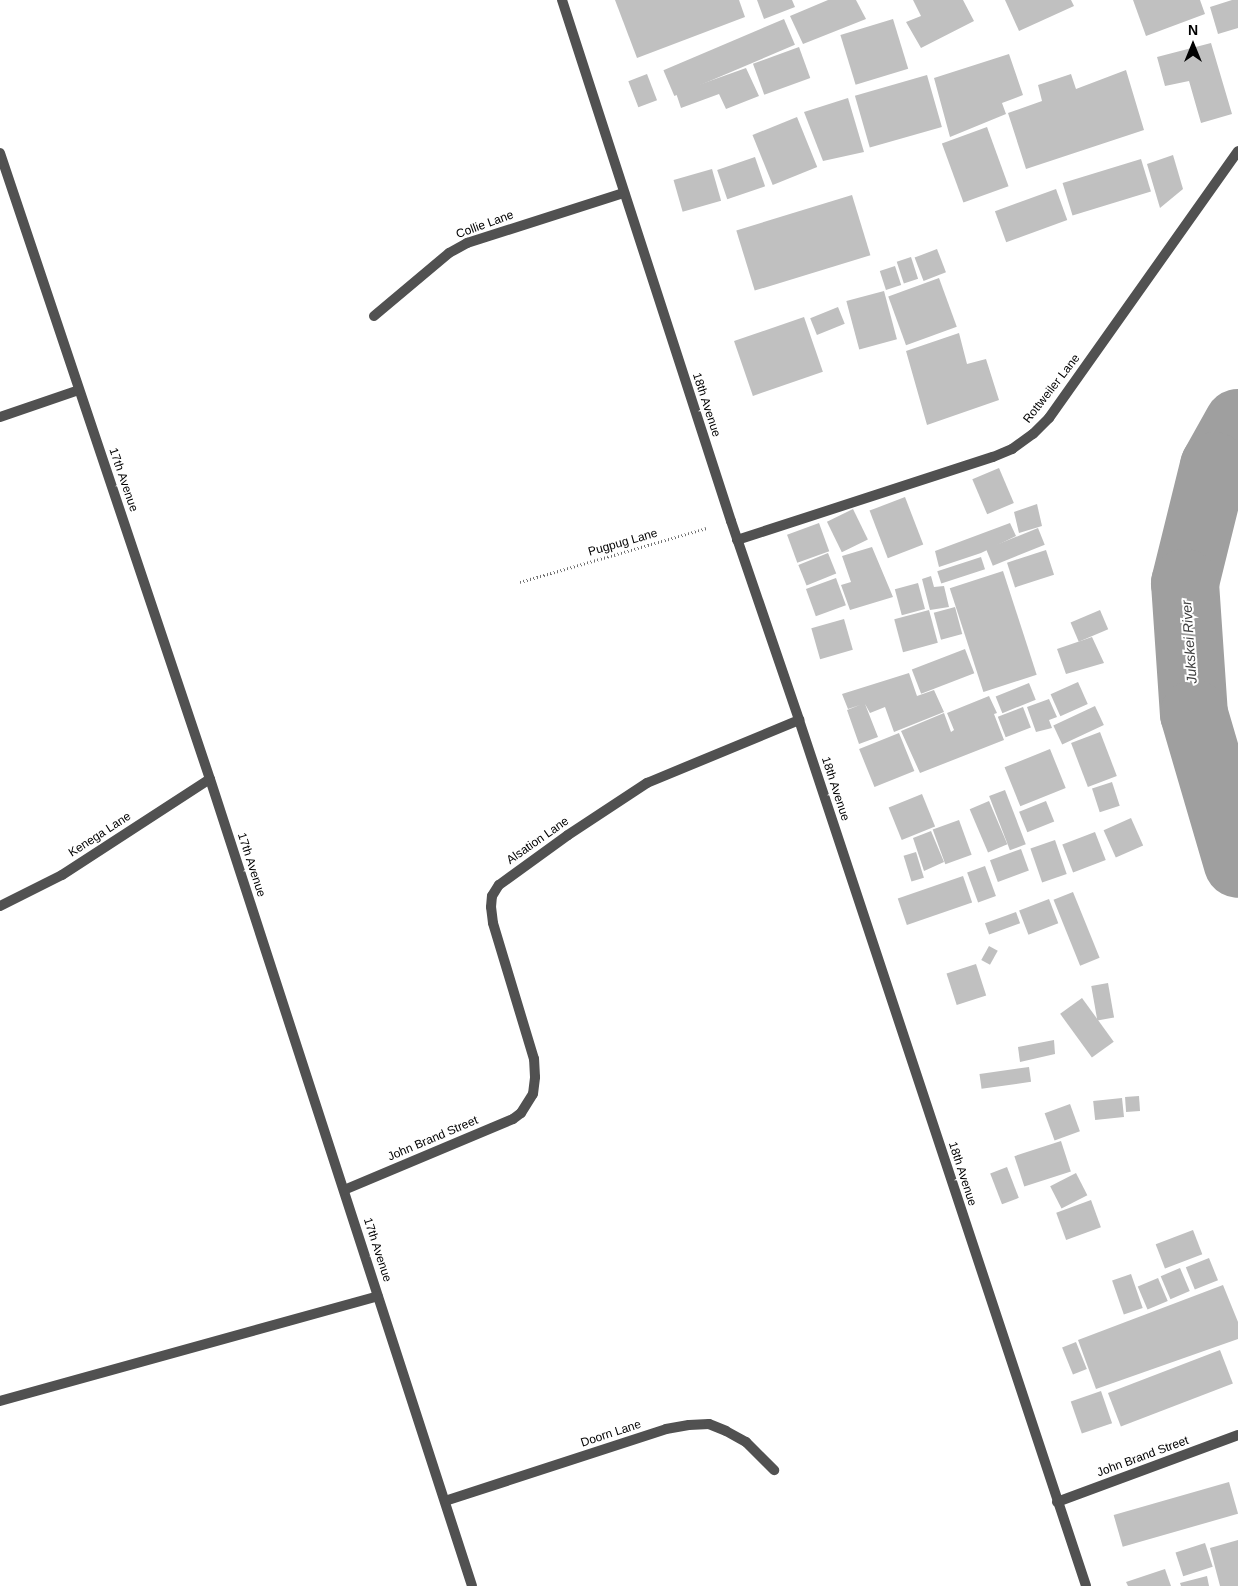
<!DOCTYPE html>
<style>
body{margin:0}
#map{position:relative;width:1238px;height:1586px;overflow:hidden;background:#fff;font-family:Helvetica,sans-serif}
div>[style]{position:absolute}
.river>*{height:68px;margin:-34px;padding:0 34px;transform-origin:34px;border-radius:34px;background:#9f9f9f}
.building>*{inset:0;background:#c0c0c0;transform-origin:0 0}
.path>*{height:3px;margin-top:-1.5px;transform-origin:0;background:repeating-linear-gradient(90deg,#737373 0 1px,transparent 0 3.5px)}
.street>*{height:10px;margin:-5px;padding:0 5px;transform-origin:5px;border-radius:5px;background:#515151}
span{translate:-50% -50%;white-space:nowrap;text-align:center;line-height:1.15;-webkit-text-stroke:4px #fff;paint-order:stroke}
.street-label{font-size:12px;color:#000}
.water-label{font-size:14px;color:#404040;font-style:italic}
.north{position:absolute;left:1168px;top:20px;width:50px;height:50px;-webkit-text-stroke:4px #fff;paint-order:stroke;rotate:0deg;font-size:14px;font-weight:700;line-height:20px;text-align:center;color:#000}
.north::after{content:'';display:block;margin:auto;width:18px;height:22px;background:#000;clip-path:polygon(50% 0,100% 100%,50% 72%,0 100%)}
</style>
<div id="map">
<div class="river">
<div style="left:1238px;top:423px;width:49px;rotate:119.2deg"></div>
<div style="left:1214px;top:466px;width:121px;rotate:103.9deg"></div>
<div style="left:1185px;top:583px;width:131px;rotate:86.1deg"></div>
<div style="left:1194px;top:714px;width:156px;rotate:73.7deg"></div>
</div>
<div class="building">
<div style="clip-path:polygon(615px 0,739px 0,745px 17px,637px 58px)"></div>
<div style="clip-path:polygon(757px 0,792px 0,795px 7px,764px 19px)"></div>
<div style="clip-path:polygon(828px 0,856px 0,866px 19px,803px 44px,790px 16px)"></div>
<div style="clip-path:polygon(913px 0,963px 0,974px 21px,921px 48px,906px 22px,921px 16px)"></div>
<div style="clip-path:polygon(1005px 0,1071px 0,1074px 6px,1019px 31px)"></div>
<div style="clip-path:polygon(1133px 0,1200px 0,1205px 14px,1146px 36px)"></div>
<div style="clip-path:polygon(1232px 0,1238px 0,1238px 28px,1218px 34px,1210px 7px)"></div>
<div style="left:784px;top:19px;width:28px;height:131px;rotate:67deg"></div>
<div style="left:893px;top:19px;width:52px;height:55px;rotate:73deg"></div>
<div style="clip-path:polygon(1211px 43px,1232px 114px,1201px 123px,1189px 81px,1165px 86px,1157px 57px)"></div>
<div style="left:799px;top:47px;width:33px;height:49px;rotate:70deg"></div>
<div style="clip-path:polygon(1009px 54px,1023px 95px,1002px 103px,1006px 114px,950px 137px,934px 78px)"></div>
<div style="clip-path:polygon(746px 68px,759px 96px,726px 109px,719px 94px,681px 108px,676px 93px)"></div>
<div style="clip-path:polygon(1126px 70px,1144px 130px,1026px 169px,1008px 113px,1042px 101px,1038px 85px,1071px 74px,1076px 89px)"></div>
<div style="left:647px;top:74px;width:28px;height:20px;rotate:69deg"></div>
<div style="left:927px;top:75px;width:54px;height:75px;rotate:74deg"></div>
<div style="clip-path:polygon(848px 98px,864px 152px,823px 161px,804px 112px)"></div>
<div style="left:797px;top:117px;width:54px;height:48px;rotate:68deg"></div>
<div style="left:987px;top:127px;width:63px;height:48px;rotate:70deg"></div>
<div style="clip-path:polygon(1173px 155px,1183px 189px,1160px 208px,1147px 164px)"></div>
<div style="left:755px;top:157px;width:31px;height:40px;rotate:71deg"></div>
<div style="left:1141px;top:159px;width:34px;height:82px;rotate:73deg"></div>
<div style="left:712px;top:169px;width:33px;height:40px;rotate:74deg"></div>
<div style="left:1056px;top:189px;width:33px;height:65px;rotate:70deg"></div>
<div style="left:852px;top:195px;width:63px;height:121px;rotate:73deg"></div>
<div style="left:937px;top:249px;width:25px;height:24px;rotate:69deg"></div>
<div style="left:911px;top:257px;width:23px;height:15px;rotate:72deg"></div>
<div style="left:895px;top:266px;width:20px;height:16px;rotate:72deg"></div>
<div style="left:939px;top:278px;width:52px;height:54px;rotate:70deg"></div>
<div style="left:884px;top:291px;width:50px;height:39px;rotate:75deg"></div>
<div style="left:838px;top:307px;width:18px;height:30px;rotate:68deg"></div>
<div style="left:804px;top:317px;width:58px;height:74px;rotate:71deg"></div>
<div style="clip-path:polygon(959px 333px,967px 364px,986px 359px,999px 400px,927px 425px,906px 351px)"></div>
<div style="left:999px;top:468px;width:38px;height:29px;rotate:67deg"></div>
<div style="left:905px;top:497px;width:51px;height:38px;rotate:69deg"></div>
<div style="clip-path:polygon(1037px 504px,1042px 526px,1019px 533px,1014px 512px)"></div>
<div style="left:853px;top:509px;width:34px;height:29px;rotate:64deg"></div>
<div style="left:819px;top:523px;width:30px;height:34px;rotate:70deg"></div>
<div style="clip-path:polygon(1010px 523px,1016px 536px,981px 553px,939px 567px,935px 551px)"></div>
<div style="left:1038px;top:528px;width:18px;height:56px;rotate:68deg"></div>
<div style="clip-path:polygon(872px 547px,893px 597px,850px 610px,841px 585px,851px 582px,842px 556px)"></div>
<div style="left:1046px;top:550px;width:26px;height:41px;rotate:72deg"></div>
<div style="left:828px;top:553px;width:22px;height:32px;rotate:68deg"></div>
<div style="left:981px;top:557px;width:13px;height:46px;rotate:72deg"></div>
<div style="left:1003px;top:571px;width:109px;height:56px;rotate:72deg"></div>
<div style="clip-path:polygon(931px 576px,934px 587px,944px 586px,949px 607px,930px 610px,922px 579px)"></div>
<div style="left:836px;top:578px;width:29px;height:32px;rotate:70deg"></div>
<div style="left:918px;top:583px;width:27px;height:24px;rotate:75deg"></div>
<div style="left:955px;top:607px;width:28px;height:22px;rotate:75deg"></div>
<div style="left:929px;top:610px;width:34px;height:36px;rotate:75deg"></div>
<div style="left:1100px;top:610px;width:21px;height:32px;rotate:67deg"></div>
<div style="left:844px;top:619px;width:32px;height:34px;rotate:74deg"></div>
<div style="clip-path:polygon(1092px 637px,1104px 663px,1066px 674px,1057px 649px)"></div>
<div style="left:965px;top:649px;width:26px;height:57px;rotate:69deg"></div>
<div style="clip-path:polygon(909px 673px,917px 696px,934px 690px,944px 712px,894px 732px,885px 707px,870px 713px,865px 704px,878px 737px,859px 744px,847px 710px,860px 705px,848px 709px,842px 694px)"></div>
<div style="left:1078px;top:682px;width:24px;height:30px;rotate:66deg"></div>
<div style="left:1029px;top:683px;width:18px;height:36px;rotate:68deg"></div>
<div style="clip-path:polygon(989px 696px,997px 713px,994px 714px,1004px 740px,920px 773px,901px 731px,944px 713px,951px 732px,954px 730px,947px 713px)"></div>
<div style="clip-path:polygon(1049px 699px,1057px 717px,1049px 720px,1052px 728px,1036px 732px,1027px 707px)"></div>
<div style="left:1095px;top:706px;width:21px;height:46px;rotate:65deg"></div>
<div style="left:1023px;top:707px;width:22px;height:27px;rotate:69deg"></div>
<div style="left:1100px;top:732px;width:47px;height:31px;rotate:69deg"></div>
<div style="left:899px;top:733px;width:41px;height:43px;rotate:68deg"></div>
<div style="left:1050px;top:749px;width:42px;height:49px;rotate:68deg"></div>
<div style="left:1112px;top:782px;width:25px;height:21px;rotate:72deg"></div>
<div style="left:1005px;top:790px;width:58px;height:17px;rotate:69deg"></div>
<div style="left:922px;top:794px;width:35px;height:36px;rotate:68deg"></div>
<div style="left:989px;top:801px;width:47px;height:21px;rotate:67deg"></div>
<div style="left:1046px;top:801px;width:22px;height:29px;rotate:68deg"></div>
<div style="left:1131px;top:818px;width:30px;height:30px;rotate:66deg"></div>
<div style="left:959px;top:820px;width:37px;height:28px;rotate:70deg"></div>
<div style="clip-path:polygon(931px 831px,944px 862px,924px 871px,913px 838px)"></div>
<div style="left:1095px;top:832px;width:30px;height:35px;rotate:69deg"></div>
<div style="left:1055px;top:840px;width:36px;height:26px;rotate:71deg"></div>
<div style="left:1021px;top:849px;width:23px;height:33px;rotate:70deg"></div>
<div style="left:916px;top:852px;width:27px;height:13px;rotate:73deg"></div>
<div style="left:985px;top:866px;width:32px;height:19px;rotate:70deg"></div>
<div style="left:963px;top:876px;width:28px;height:69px;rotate:71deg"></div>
<div style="left:1073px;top:892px;width:71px;height:21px;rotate:68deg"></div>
<div style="left:1049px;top:899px;width:26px;height:32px;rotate:69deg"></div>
<div style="left:1016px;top:912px;width:12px;height:33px;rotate:70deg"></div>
<div style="left:989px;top:946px;width:10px;height:16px;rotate:29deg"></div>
<div style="left:976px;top:964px;width:33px;height:31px;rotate:72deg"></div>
<div style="left:1108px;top:983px;width:35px;height:17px;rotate:80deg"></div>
<div style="left:1082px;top:998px;width:54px;height:27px;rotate:54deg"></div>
<div style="clip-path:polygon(1054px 1040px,1055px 1054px,1020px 1062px,1018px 1047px)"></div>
<div style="left:1029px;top:1067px;width:15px;height:50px;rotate:82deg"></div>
<div style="left:1139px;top:1096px;width:15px;height:14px;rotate:86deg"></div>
<div style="left:1122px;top:1098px;width:19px;height:29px;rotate:84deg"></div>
<div style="left:1070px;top:1104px;width:29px;height:27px;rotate:70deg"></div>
<div style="left:1061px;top:1141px;width:32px;height:49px;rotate:72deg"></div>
<div style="left:1007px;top:1167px;width:33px;height:18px;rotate:69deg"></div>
<div style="left:1076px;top:1173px;width:25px;height:29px;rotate:63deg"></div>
<div style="left:1091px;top:1200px;width:29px;height:37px;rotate:70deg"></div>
<div style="left:1193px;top:1230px;width:26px;height:40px;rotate:69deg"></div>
<div style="left:1209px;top:1258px;width:24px;height:25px;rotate:68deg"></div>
<div style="left:1180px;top:1268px;width:25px;height:21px;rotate:67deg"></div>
<div style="left:1131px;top:1274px;width:36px;height:20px;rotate:71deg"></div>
<div style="left:1158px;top:1278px;width:25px;height:22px;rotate:67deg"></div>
<div style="clip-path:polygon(1223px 1285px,1238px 1322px,1238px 1339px,1096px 1389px,1078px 1340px)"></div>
<div style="left:1076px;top:1342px;width:29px;height:15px;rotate:68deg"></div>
<div style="left:1220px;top:1350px;width:36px;height:120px;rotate:69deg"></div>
<div style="left:1101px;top:1391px;width:34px;height:32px;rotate:71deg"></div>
<div style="left:1229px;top:1482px;width:33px;height:120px;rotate:74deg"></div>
<div style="clip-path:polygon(1238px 1540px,1238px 1586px,1220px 1586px,1210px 1548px)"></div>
<div style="left:1205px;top:1543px;width:25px;height:31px;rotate:72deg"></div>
<div style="clip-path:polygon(1165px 1569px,1171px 1586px,1128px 1586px,1126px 1582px)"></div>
<div style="clip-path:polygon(1207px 1576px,1209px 1586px,1181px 1586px,1180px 1583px)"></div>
</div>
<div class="path">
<div style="left:520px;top:582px;width:195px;rotate:-16.1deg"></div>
</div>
<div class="street">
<div style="left:562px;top:0;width:548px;rotate:72.03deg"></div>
<div style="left:731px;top:521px;width:210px;rotate:71.1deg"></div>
<div style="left:799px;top:720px;width:912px;rotate:71.66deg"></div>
<div style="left:0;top:153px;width:660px;rotate:71.46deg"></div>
<div style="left:210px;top:779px;width:848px;rotate:72.01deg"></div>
<div style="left:374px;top:316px;width:98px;rotate:-40deg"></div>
<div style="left:449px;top:253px;width:21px;rotate:-29deg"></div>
<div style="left:467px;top:243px;width:165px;rotate:-17.7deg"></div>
<div style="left:0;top:417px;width:83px;rotate:-18.9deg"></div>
<div style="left:737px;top:540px;width:269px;rotate:-18deg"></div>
<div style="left:993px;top:457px;width:21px;rotate:-23deg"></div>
<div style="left:1012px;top:449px;width:26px;rotate:-36deg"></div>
<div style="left:1033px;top:434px;width:23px;rotate:-45deg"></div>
<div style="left:1049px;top:418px;width:327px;rotate:-54.7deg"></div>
<div style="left:0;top:906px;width:69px;rotate:-26.6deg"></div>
<div style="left:62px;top:875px;width:176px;rotate:-33deg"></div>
<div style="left:344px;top:1190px;width:183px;rotate:-22.8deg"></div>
<div style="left:513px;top:1119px;width:10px;rotate:-37deg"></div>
<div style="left:521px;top:1113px;width:22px;rotate:-58deg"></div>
<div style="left:533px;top:1094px;width:17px;rotate:-83deg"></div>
<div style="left:535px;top:1077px;width:18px;rotate:-93deg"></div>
<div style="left:534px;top:1059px;width:142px;rotate:-106.8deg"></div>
<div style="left:493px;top:923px;width:16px;rotate:-97deg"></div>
<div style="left:491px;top:907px;width:11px;rotate:-85deg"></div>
<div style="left:492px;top:896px;width:13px;rotate:-58deg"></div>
<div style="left:499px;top:885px;width:85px;rotate:-35.9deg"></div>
<div style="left:568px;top:835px;width:95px;rotate:-33.4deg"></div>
<div style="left:647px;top:783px;width:165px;rotate:-22.5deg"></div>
<div style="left:0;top:1401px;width:392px;rotate:-15.5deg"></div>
<div style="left:445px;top:1501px;width:232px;rotate:-18deg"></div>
<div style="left:666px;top:1429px;width:23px;rotate:-10deg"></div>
<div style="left:689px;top:1425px;width:20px;rotate:-3deg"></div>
<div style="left:709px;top:1424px;width:18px;rotate:22deg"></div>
<div style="left:726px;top:1431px;width:23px;rotate:29deg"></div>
<div style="left:746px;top:1442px;width:40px;rotate:45deg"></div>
<div style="left:1057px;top:1502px;width:193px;rotate:-20.3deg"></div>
</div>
<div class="street-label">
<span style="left:485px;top:225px;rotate:-20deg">Collie Lane</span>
<span style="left:1052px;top:389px;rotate:-52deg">Rottweiler Lane</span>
<span style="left:706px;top:405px;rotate:72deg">18th Avenue</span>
<span style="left:123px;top:480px;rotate:71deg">17th Avenue</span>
<span style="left:623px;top:543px;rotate:-16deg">Pugpug Lane</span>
<span style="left:835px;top:789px;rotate:72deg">18th Avenue</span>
<span style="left:100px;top:835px;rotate:-33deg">Kenega Lane</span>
<span style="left:538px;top:841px;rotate:-35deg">Alsation Lane</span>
<span style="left:251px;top:865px;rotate:72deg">17th Avenue</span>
<span style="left:433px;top:1139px;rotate:-23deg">John Brand Street</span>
<span style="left:962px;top:1174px;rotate:72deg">18th Avenue</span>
<span style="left:377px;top:1250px;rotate:72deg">17th Avenue</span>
<span style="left:611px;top:1434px;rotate:-18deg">Doorn Lane</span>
<span style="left:1143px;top:1457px;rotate:-20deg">John Brand Street</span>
</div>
<div class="water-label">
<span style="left:1189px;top:642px;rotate:-94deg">Jukskei River</span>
</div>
<div class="north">N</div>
</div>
